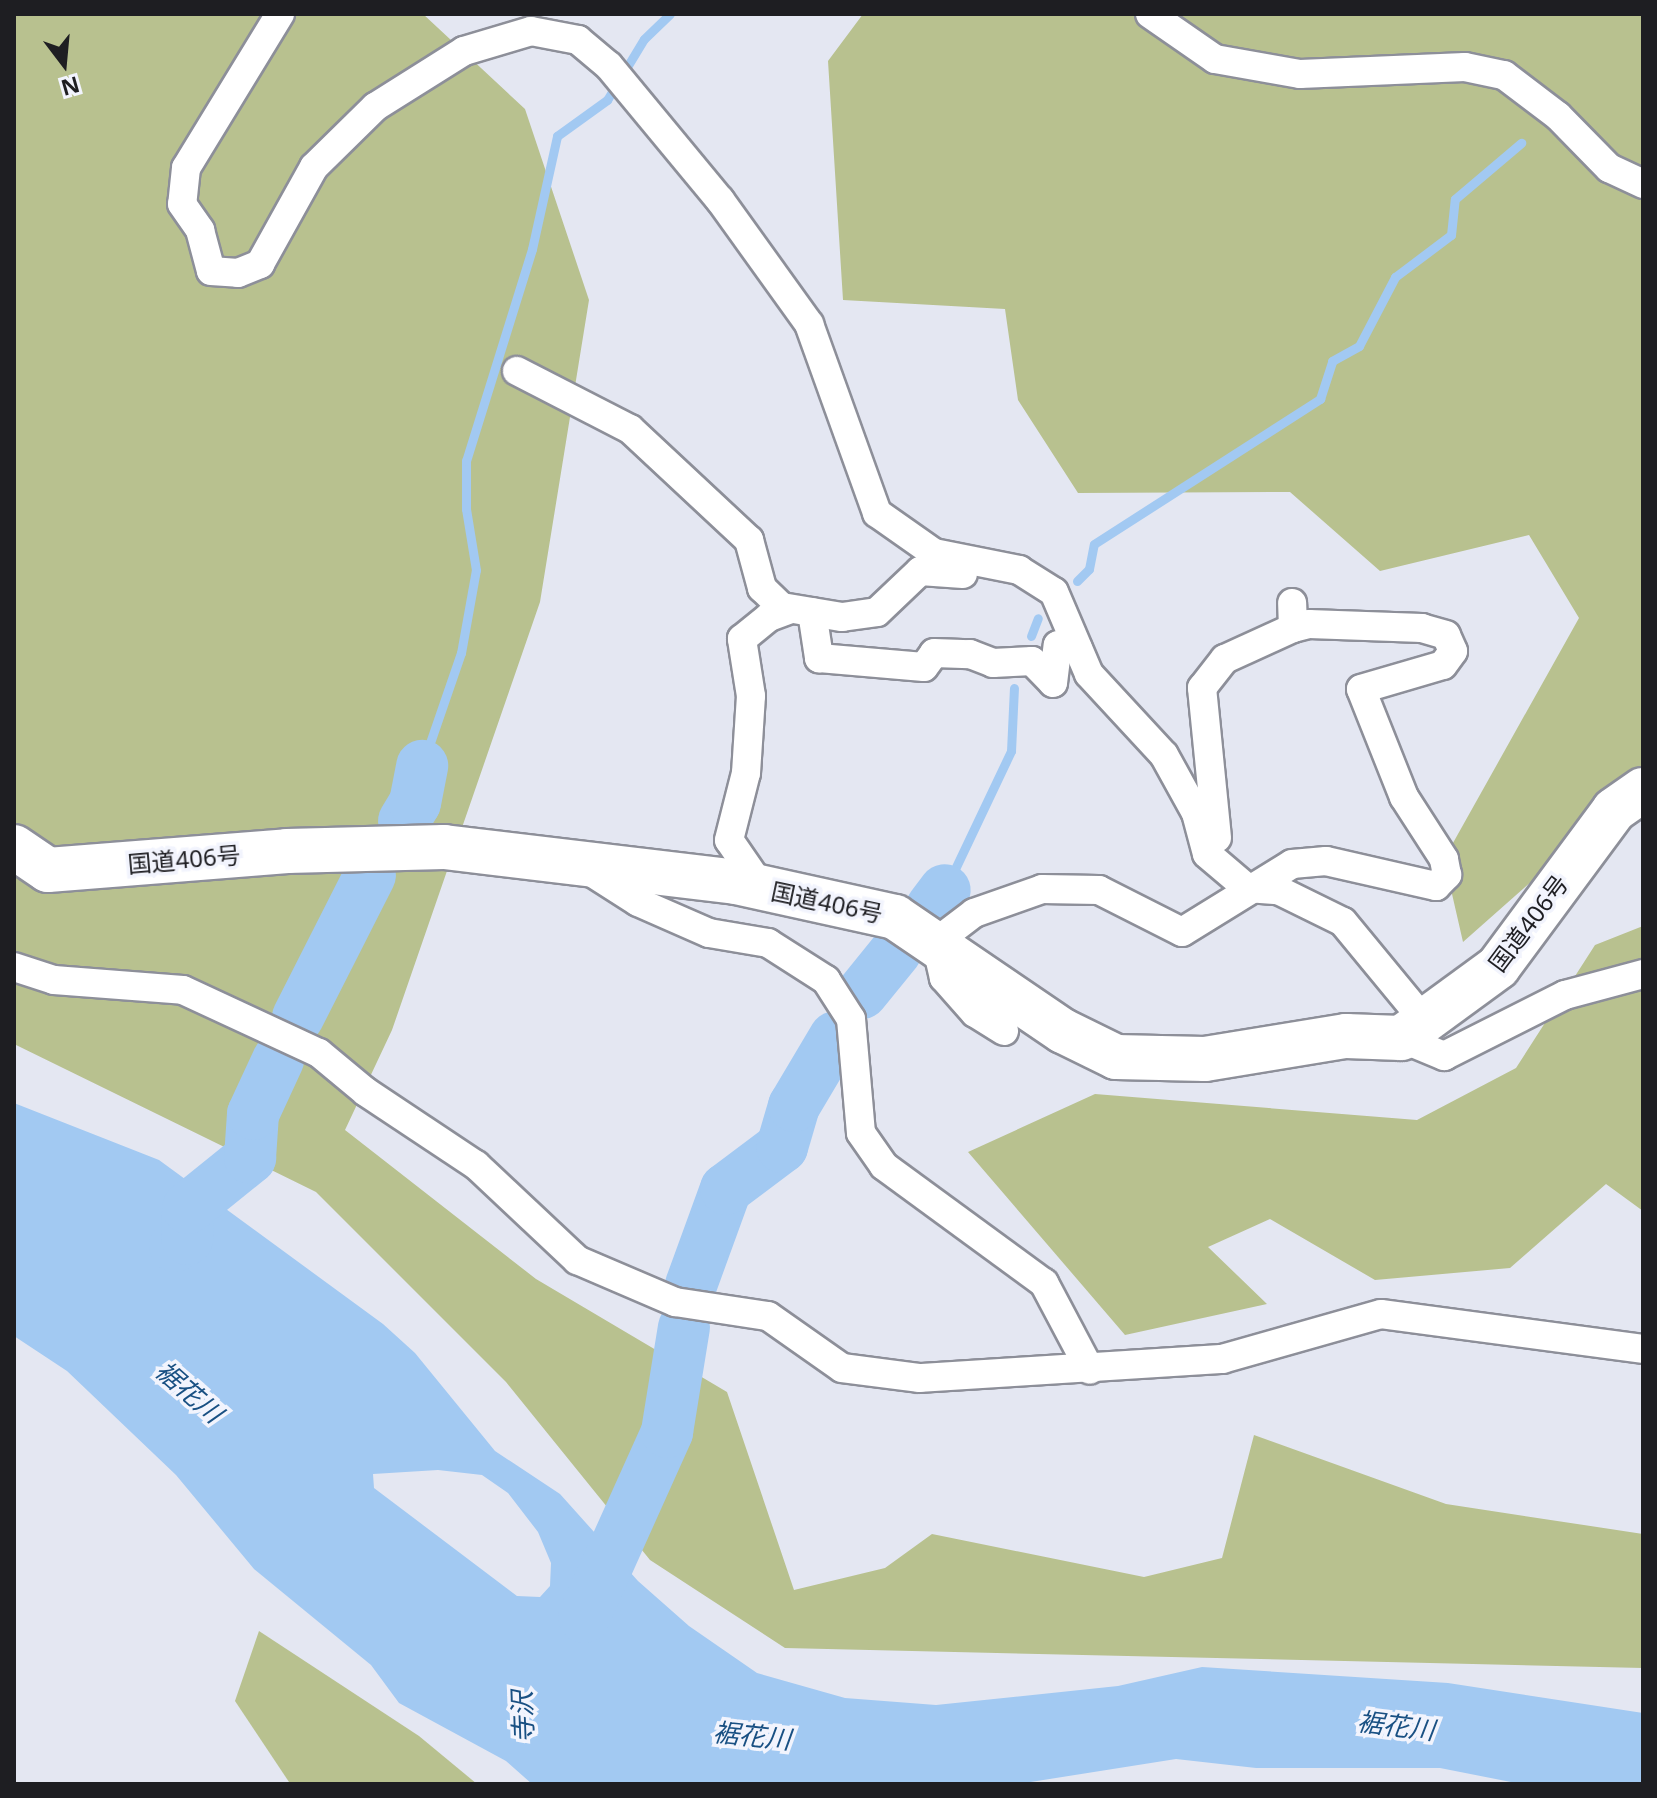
<!DOCTYPE html>
<meta charset="utf-8">
<style>
body{margin:0}
#map{position:relative;width:1657px;height:1798px;overflow:hidden;background:#e4e7f2;font-family:"Noto Sans","Noto Sans JP",sans-serif}
div>[style]{position:absolute}
.green>*{inset:0;background:#b8c18f}
.water>*{inset:0;background:#a2c9f2}
.stream>*{height:9px;margin:-4.5px;padding:0 4.5px;transform-origin:4.5px;border-radius:4.5px;background:#a2c9f2}
.river>*{height:52px;margin:-26px;padding:0 26px;transform-origin:26px;border-radius:26px;background:#a2c9f2}
.roads{filter:drop-shadow(2px 0 #8d8f99) drop-shadow(-2px 0 #8d8f99) drop-shadow(0 2px #8d8f99) drop-shadow(0 -2px #8d8f99)}
.minor>*{height:28px;margin:-14px;padding:0 14px;transform-origin:14px;border-radius:14px;background:#fff}
.trunk>*{height:44px;margin:-22px;padding:0 22px;transform-origin:22px;border-radius:22px;background:#fff}
span{translate:-50% -50%;white-space:nowrap;text-align:center;line-height:1.15;-webkit-text-stroke:7px #f2f4fd;paint-order:stroke}
.street-label{font-size:24px;color:#1e1e22}
.water-label{font-size:26px;color:#195083;font-style:italic}
.frame{position:absolute;inset:0;border:16px solid #1e1e22;pointer-events:none}
.north{position:absolute;left:24px;top:24px;width:80px;height:80px;-webkit-text-stroke:6px #f2f4fd;paint-order:stroke;rotate:164deg;font-size:22px;font-weight:700;line-height:32px;text-align:center;color:#1e1e22}
.north::after{content:'';display:block;margin:auto;width:28px;height:36px;background:#1e1e22;clip-path:polygon(50% 0,100% 100%,50% 72%,0 100%)}
</style>
<div id="map">
<div class="green">
<div style="clip-path:polygon(14px 14px,423px 14px,525px 109px,589px 300px,540px 602px,392px 1030px,345px 1130px,536px 1279px,727px 1392px,794px 1590px,885px 1568px,932px 1534px,1144px 1577px,1222px 1558px,1254px 1435px,1446px 1504px,1643px 1534px,1643px 1668px,785px 1648px,650px 1560px,506px 1382px,316px 1192px,14px 1044px)"></div>
<div style="clip-path:polygon(863px 14px,1643px 14px,1643px 783px,1463px 942px,1444px 859px,1579px 618px,1529px 535px,1380px 571px,1290px 492px,1078px 493px,1018px 400px,1005px 309px,843px 300px,828px 61px)"></div>
<div style="clip-path:polygon(1643px 926px,1643px 1211px,1606px 1184px,1510px 1268px,1375px 1280px,1270px 1219px,1208px 1247px,1267px 1304px,1125px 1335px,968px 1152px,1095px 1094px,1417px 1120px,1516px 1068px,1595px 945px)"></div>
<div style="clip-path:polygon(259px 1631px,419px 1736px,477px 1784px,289px 1782px,235px 1701px)"></div>
</div>
<div class="water">
<div style="clip-path:polygon(evenodd,14px 1103px,159px 1160px,383px 1324px,415px 1353px,495px 1451px,560px 1494px,638px 1581px,689px 1626px,757px 1673px,845px 1698px,936px 1705px,1118px 1686px,1202px 1667px,1448px 1683px,1643px 1713px,1643px 1784px,1521px 1784px,1440px 1768px,1256px 1768px,1176px 1759px,1018px 1784px,532px 1784px,506px 1761px,399px 1703px,371px 1665px,254px 1569px,176px 1475px,67px 1371px,14px 1336px,14px 1103px,438px 1470px,482px 1475px,508px 1493px,538px 1532px,551px 1563px,550px 1586px,540px 1597px,517px 1596px,374px 1488px,373px 1474px,438px 1470px)"></div>
</div>
<div class="stream">
<div style="left:1077px;top:581px;width:17px;rotate:-45deg"></div>
<div style="left:1089px;top:569px;width:25px;rotate:-79deg"></div>
<div style="left:1094px;top:544px;width:269px;rotate:-32.7deg"></div>
<div style="left:1320px;top:399px;width:40px;rotate:-72deg"></div>
<div style="left:1332px;top:361px;width:31px;rotate:-29deg"></div>
<div style="left:1359px;top:346px;width:78px;rotate:-62.4deg"></div>
<div style="left:1395px;top:277px;width:70px;rotate:-36.9deg"></div>
<div style="left:1451px;top:235px;width:36px;rotate:-84deg"></div>
<div style="left:1455px;top:199px;width:87px;rotate:-40.3deg"></div>
<div style="left:1031px;top:636px;width:19px;rotate:-69deg"></div>
<div style="left:422px;top:766px;width:120px;rotate:-71deg"></div>
<div style="left:461px;top:653px;width:84px;rotate:-79.8deg"></div>
<div style="left:476px;top:570px;width:62px;rotate:-99.3deg"></div>
<div style="left:466px;top:509px;width:48px;rotate:-90deg"></div>
<div style="left:466px;top:461px;width:222px;rotate:-72.7deg"></div>
<div style="left:532px;top:249px;width:116px;rotate:-77.5deg"></div>
<div style="left:557px;top:136px;width:62px;rotate:-35.8deg"></div>
<div style="left:607px;top:100px;width:71px;rotate:-58.8deg"></div>
<div style="left:644px;top:39px;width:36px;rotate:-44deg"></div>
<div style="left:945px;top:890px;width:154px;rotate:-64.6deg"></div>
<div style="left:1011px;top:751px;width:63px;rotate:-87.3deg"></div>
</div>
<div class="river">
<div style="left:404px;top:821px;width:21px;rotate:-59deg"></div>
<div style="left:415px;top:803px;width:38px;rotate:-79deg"></div>
<div style="left:932px;top:907px;width:21px;rotate:-53deg"></div>
<div style="left:862px;top:993px;width:54px;rotate:-51deg"></div>
<div style="left:298px;top:1017px;width:159px;rotate:-63.1deg"></div>
<div style="left:175px;top:1246px;width:14px;rotate:-30deg"></div>
<div style="left:187px;top:1239px;width:31px;rotate:-88deg"></div>
<div style="left:188px;top:1208px;width:80px;rotate:-38.9deg"></div>
<div style="left:250px;top:1158px;width:44px;rotate:-86.1deg"></div>
<div style="left:253px;top:1114px;width:60px;rotate:-65.2deg"></div>
<div style="left:691px;top:1285px;width:102px;rotate:-70deg"></div>
<div style="left:726px;top:1189px;width:70px;rotate:-36.9deg"></div>
<div style="left:782px;top:1147px;width:43px;rotate:-73.7deg"></div>
<div style="left:794px;top:1106px;width:80px;rotate:-59.3deg"></div>
<div style="left:584px;top:1617px;width:203px;rotate:-65.8deg"></div>
<div style="left:667px;top:1432px;width:106px;rotate:-80.8deg"></div>
</div>
<div class="roads">
<div class="minor">
<div style="left:280px;top:14px;width:180px;rotate:121.4deg"></div>
<div style="left:186px;top:168px;width:36px;rotate:96deg"></div>
<div style="left:182px;top:204px;width:32px;rotate:55deg"></div>
<div style="left:200px;top:230px;width:42px;rotate:75deg"></div>
<div style="left:211px;top:271px;width:27px;rotate:4deg"></div>
<div style="left:238px;top:273px;width:24px;rotate:-22deg"></div>
<div style="left:260px;top:264px;width:111px;rotate:-60.9deg"></div>
<div style="left:314px;top:167px;width:86px;rotate:-44.5deg"></div>
<div style="left:375px;top:107px;width:105px;rotate:-32.2deg"></div>
<div style="left:464px;top:51px;width:70px;rotate:-16.6deg"></div>
<div style="left:531px;top:31px;width:48px;rotate:10.8deg"></div>
<div style="left:578px;top:40px;width:40px;rotate:40deg"></div>
<div style="left:609px;top:66px;width:174px;rotate:50.4deg"></div>
<div style="left:720px;top:200px;width:153px;rotate:54.3deg"></div>
<div style="left:809px;top:324px;width:201px;rotate:70.2deg"></div>
<div style="left:877px;top:513px;width:70px;rotate:35.1deg"></div>
<div style="left:934px;top:553px;width:87px;rotate:11.3deg"></div>
<div style="left:1019px;top:570px;width:41px;rotate:32.2deg"></div>
<div style="left:1054px;top:592px;width:89px;rotate:66.9deg"></div>
<div style="left:1089px;top:674px;width:110px;rotate:47.2deg"></div>
<div style="left:1164px;top:755px;width:66px;rotate:61.1deg"></div>
<div style="left:1196px;top:813px;width:42px;rotate:75deg"></div>
<div style="left:1207px;top:854px;width:52px;rotate:40.4deg"></div>
<div style="left:1247px;top:888px;width:31px;rotate:4deg"></div>
<div style="left:1278px;top:890px;width:72px;rotate:26.2deg"></div>
<div style="left:1343px;top:922px;width:126px;rotate:50.5deg"></div>
<div style="left:1150px;top:14px;width:79px;rotate:34.7deg"></div>
<div style="left:1215px;top:59px;width:86px;rotate:10deg"></div>
<div style="left:1300px;top:74px;width:165px;rotate:-2.4deg"></div>
<div style="left:1465px;top:67px;width:40px;rotate:12deg"></div>
<div style="left:1504px;top:75px;width:68px;rotate:37.2deg"></div>
<div style="left:1558px;top:116px;width:73px;rotate:45.6deg"></div>
<div style="left:1609px;top:168px;width:38px;rotate:25deg"></div>
<div style="left:517px;top:371px;width:127px;rotate:27.2deg"></div>
<div style="left:630px;top:429px;width:163px;rotate:43deg"></div>
<div style="left:749px;top:540px;width:50px;rotate:74.8deg"></div>
<div style="left:762px;top:588px;width:28px;rotate:44deg"></div>
<div style="left:782px;top:607px;width:61px;rotate:9.5deg"></div>
<div style="left:842px;top:617px;width:35px;rotate:-8deg"></div>
<div style="left:877px;top:612px;width:59px;rotate:-43.6deg"></div>
<div style="left:920px;top:571px;width:43px;rotate:4deg"></div>
<div style="left:812px;top:612px;width:47px;rotate:81.3deg"></div>
<div style="left:819px;top:658px;width:105px;rotate:4.9deg"></div>
<div style="left:924px;top:667px;width:17px;rotate:-54deg"></div>
<div style="left:934px;top:653px;width:36px;rotate:2deg"></div>
<div style="left:970px;top:654px;width:25px;rotate:21deg"></div>
<div style="left:993px;top:663px;width:39px;rotate:-3deg"></div>
<div style="left:1032px;top:661px;width:30px;rotate:46deg"></div>
<div style="left:1053px;top:683px;width:38px;rotate:-83deg"></div>
<div style="left:1058px;top:645px;width:20px;rotate:9deg"></div>
<div style="left:1217px;top:838px;width:151px;rotate:-95.7deg"></div>
<div style="left:1202px;top:688px;width:37px;rotate:-52deg"></div>
<div style="left:1225px;top:659px;width:75px;rotate:-24.5deg"></div>
<div style="left:588px;top:870px;width:59px;rotate:32.6deg"></div>
<div style="left:638px;top:902px;width:77px;rotate:23.6deg"></div>
<div style="left:709px;top:933px;width:60px;rotate:9.6deg"></div>
<div style="left:768px;top:943px;width:69px;rotate:32.5deg"></div>
<div style="left:826px;top:980px;width:46px;rotate:57.3deg"></div>
<div style="left:851px;top:1019px;width:114px;rotate:85deg"></div>
<div style="left:861px;top:1133px;width:40px;rotate:55.1deg"></div>
<div style="left:884px;top:1166px;width:198px;rotate:36.2deg"></div>
<div style="left:1044px;top:1283px;width:98px;rotate:62.1deg"></div>
<div style="left:762px;top:888px;width:58px;rotate:-124.5deg"></div>
<div style="left:729px;top:840px;width:69px;rotate:-75.8deg"></div>
<div style="left:746px;top:773px;width:77px;rotate:-86.3deg"></div>
<div style="left:751px;top:696px;width:58px;rotate:-99deg"></div>
<div style="left:742px;top:639px;width:35px;rotate:-39deg"></div>
<div style="left:769px;top:617px;width:23px;rotate:-20deg"></div>
<div style="left:14px;top:967px;width:42px;rotate:18deg"></div>
<div style="left:54px;top:980px;width:129px;rotate:4.4deg"></div>
<div style="left:183px;top:990px;width:150px;rotate:24.9deg"></div>
<div style="left:319px;top:1053px;width:61px;rotate:39.7deg"></div>
<div style="left:366px;top:1092px;width:132px;rotate:33.6deg"></div>
<div style="left:476px;top:1165px;width:139px;rotate:43.2deg"></div>
<div style="left:577px;top:1260px;width:107px;rotate:23.2deg"></div>
<div style="left:675px;top:1302px;width:94px;rotate:8.6deg"></div>
<div style="left:768px;top:1316px;width:90px;rotate:35.1deg"></div>
<div style="left:842px;top:1368px;width:79px;rotate:7.3deg"></div>
<div style="left:920px;top:1378px;width:303px;rotate:-3.6deg"></div>
<div style="left:1222px;top:1359px;width:165px;rotate:-15.8deg"></div>
<div style="left:1381px;top:1314px;width:264px;rotate:7.6deg"></div>
<div style="left:1004px;top:1031px;width:34px;rotate:-148deg"></div>
<div style="left:975px;top:1013px;width:47px;rotate:-131.5deg"></div>
<div style="left:944px;top:978px;width:37px;rotate:-103deg"></div>
<div style="left:936px;top:942px;width:48px;rotate:-37.3deg"></div>
<div style="left:974px;top:913px;width:72px;rotate:-19.4deg"></div>
<div style="left:1042px;top:889px;width:57px;rotate:1deg"></div>
<div style="left:1099px;top:890px;width:93px;rotate:26.8deg"></div>
<div style="left:1182px;top:932px;width:129px;rotate:-31.7deg"></div>
<div style="left:1292px;top:864px;width:34px;rotate:-5deg"></div>
<div style="left:1326px;top:861px;width:113px;rotate:12.8deg"></div>
<div style="left:1436px;top:886px;width:16px;rotate:-45deg"></div>
<div style="left:1447px;top:875px;width:16px;rotate:-101deg"></div>
<div style="left:1444px;top:859px;width:74px;rotate:-122.8deg"></div>
<div style="left:1404px;top:797px;width:116px;rotate:-111.7deg"></div>
<div style="left:1361px;top:689px;width:85px;rotate:-16.3deg"></div>
<div style="left:1443px;top:665px;width:17px;rotate:-54deg"></div>
<div style="left:1453px;top:651px;width:17px;rotate:-114deg"></div>
<div style="left:1446px;top:635px;width:25px;rotate:-164deg"></div>
<div style="left:1422px;top:628px;width:113px;rotate:-178deg"></div>
<div style="left:1309px;top:624px;width:16px;rotate:166deg"></div>
<div style="left:1293px;top:628px;width:25px;rotate:-92deg"></div>
<div style="left:1401px;top:1038px;width:47px;rotate:22.7deg"></div>
<div style="left:1444px;top:1056px;width:136px;rotate:-26.8deg"></div>
<div style="left:1565px;top:995px;width:81px;rotate:-15.1deg"></div>
</div>
<div class="trunk">
<div style="left:14px;top:847px;width:41px;rotate:34.1deg"></div>
<div style="left:48px;top:870px;width:240px;rotate:-4.5deg"></div>
<div style="left:287px;top:851px;width:157px;rotate:-1.5deg"></div>
<div style="left:444px;top:847px;width:294px;rotate:6.8deg"></div>
<div style="left:736px;top:882px;width:163px;rotate:12.4deg"></div>
<div style="left:895px;top:917px;width:203px;rotate:34.2deg"></div>
<div style="left:1063px;top:1031px;width:59px;rotate:26.1deg"></div>
<div style="left:1116px;top:1057px;width:89px;rotate:1.3deg"></div>
<div style="left:1205px;top:1059px;width:143px;rotate:-9.3deg"></div>
<div style="left:1346px;top:1036px;width:55px;rotate:2.1deg"></div>
<div style="left:1401px;top:1038px;width:120px;rotate:-36.2deg"></div>
<div style="left:1498px;top:967px;width:195px;rotate:-53.5deg"></div>
<div style="left:1614px;top:810px;width:35px;rotate:-35deg"></div>
</div>
</div>
<div class="street-label">
<span style="left:184px;top:859px;rotate:-5deg">国道406号</span>
<span style="left:827px;top:902px;rotate:12deg">国道406号</span>
<span style="left:1528px;top:923px;rotate:-53deg">国道406号</span>
</div>
<div class="water-label">
<span style="left:189px;top:1392px;rotate:41deg">裾花川</span>
<span style="left:523px;top:1717px;rotate:-92deg">寺沢</span>
<span style="left:1396px;top:1726px;rotate:7deg">裾花川</span>
<span style="left:752px;top:1736px;rotate:6deg">裾花川</span>
</div>
<div class="frame"></div>
<div class="north">N</div>
</div>
